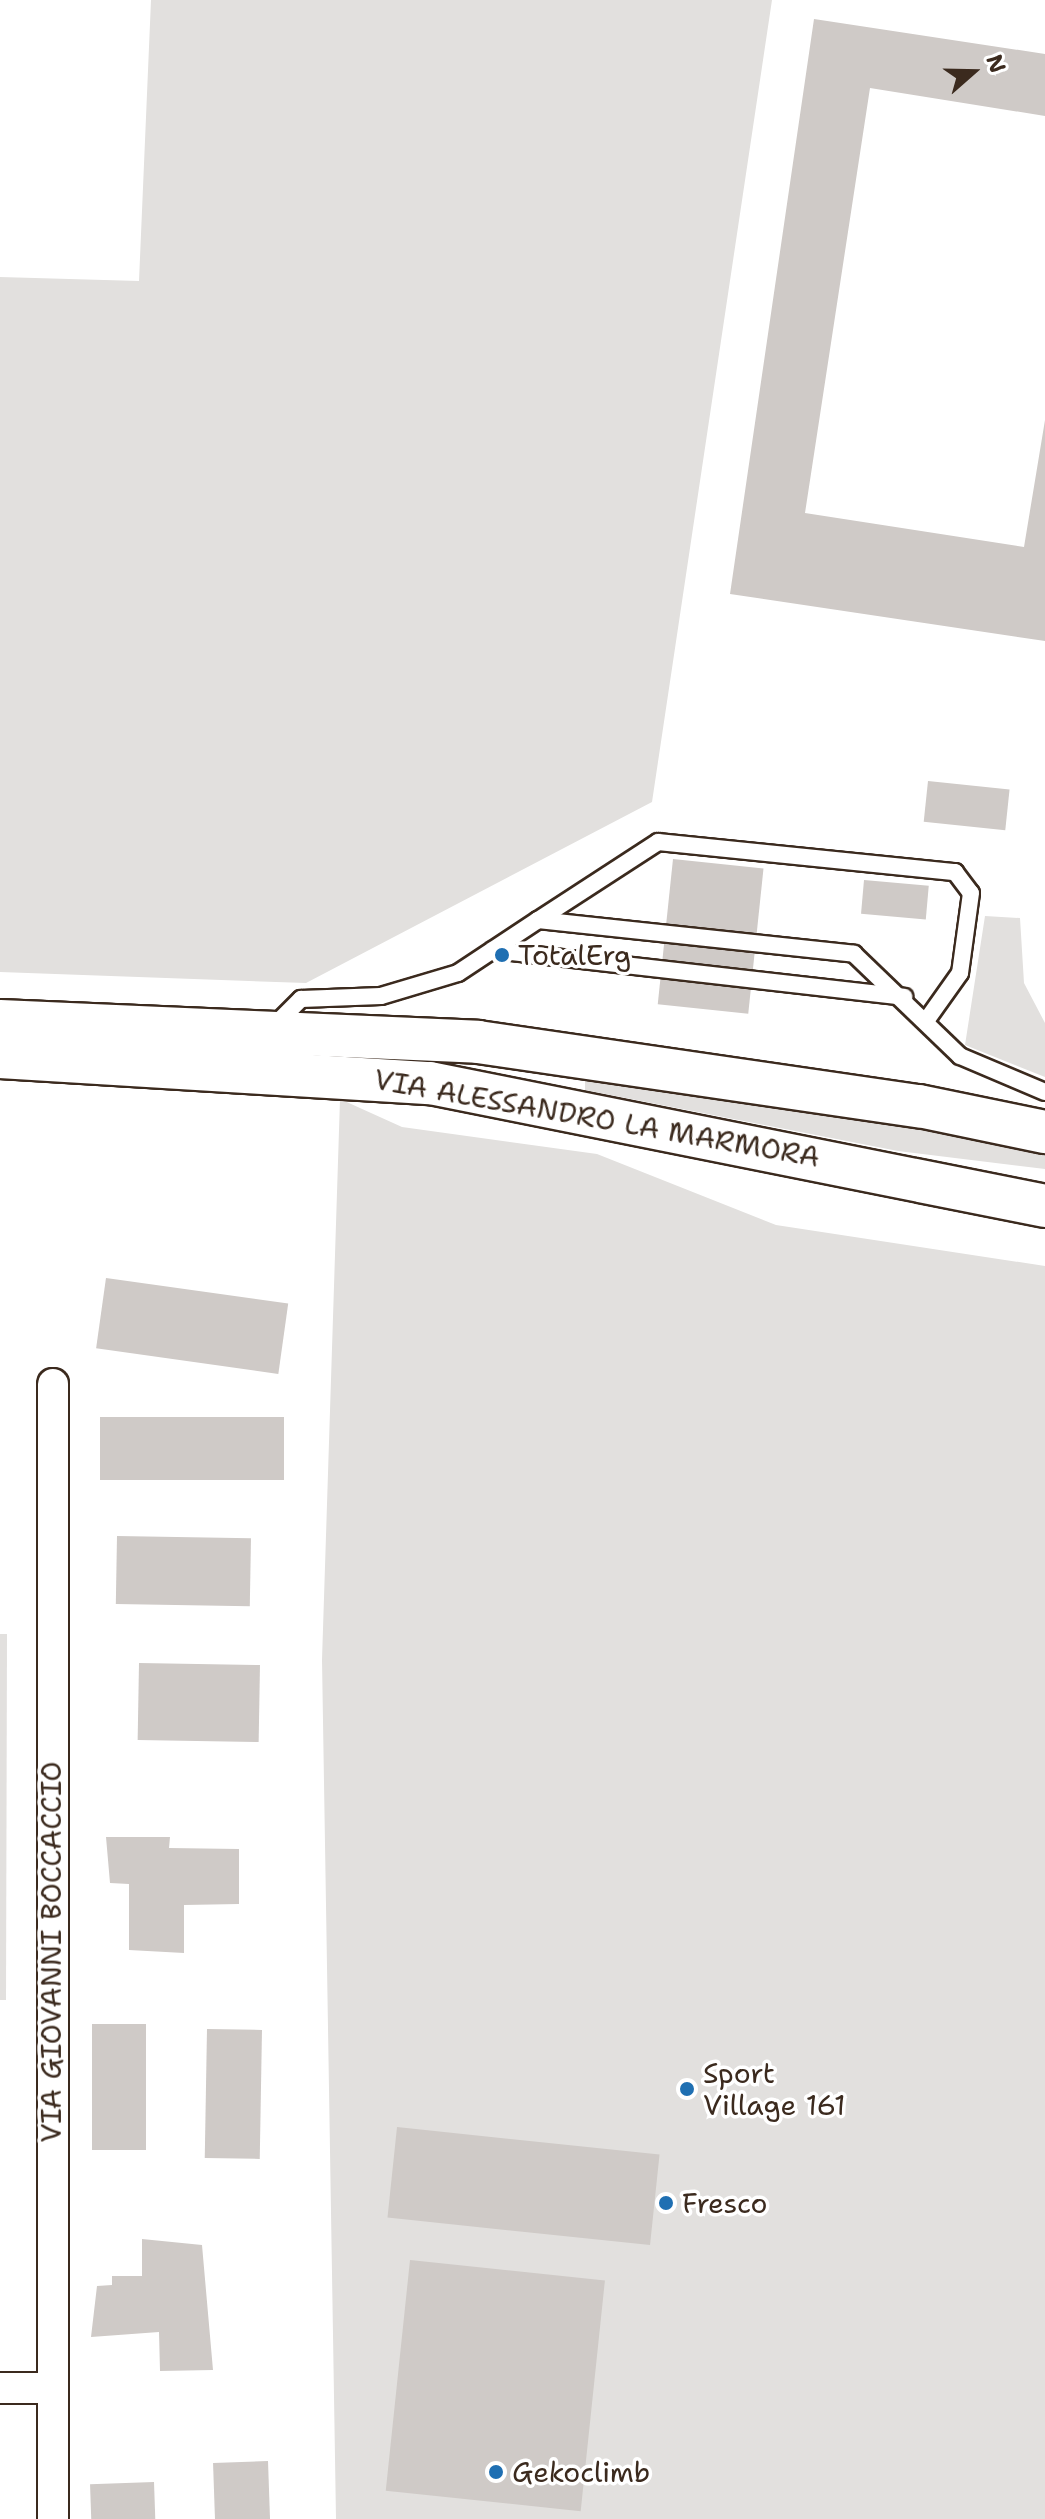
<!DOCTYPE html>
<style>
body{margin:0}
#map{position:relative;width:1045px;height:2519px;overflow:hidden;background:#fff;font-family:"Shantell Sans",sans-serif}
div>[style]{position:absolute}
.green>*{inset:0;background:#e2e0de}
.building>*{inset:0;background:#cfcac7;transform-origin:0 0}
.roads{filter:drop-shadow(2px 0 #3b2a1e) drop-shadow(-2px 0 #3b2a1e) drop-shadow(0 2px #3b2a1e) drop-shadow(0 -2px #3b2a1e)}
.lane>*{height:16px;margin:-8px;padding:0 8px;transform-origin:8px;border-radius:8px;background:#fff}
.street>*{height:30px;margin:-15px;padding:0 15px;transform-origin:15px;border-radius:15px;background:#fff}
.secondary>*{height:42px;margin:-21px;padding:0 21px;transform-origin:21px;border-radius:21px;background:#fff}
.dots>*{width:22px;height:22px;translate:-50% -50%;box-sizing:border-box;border:4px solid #fff;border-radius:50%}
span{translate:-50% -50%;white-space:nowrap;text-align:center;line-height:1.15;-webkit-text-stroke:7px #fff;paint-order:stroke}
.poi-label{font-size:28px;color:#3b2a1e}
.left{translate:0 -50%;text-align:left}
.street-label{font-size:28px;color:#3b2a1e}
.north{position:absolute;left:933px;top:32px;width:80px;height:80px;-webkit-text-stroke:6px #fff;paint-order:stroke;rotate:70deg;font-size:22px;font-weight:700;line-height:32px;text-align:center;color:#3b2a1e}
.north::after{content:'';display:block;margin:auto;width:28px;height:36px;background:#3b2a1e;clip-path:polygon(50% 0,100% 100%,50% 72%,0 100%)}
</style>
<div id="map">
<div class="green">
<div style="clip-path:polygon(151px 0,772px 0,652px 802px,306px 983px,0 972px,0 277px,139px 281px)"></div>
<div style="clip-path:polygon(985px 916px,1020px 918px,1024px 983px,1045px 1023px,1045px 1077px,965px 1045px)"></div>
<div style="clip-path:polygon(585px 1078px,922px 1127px,1045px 1156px,1045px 1169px,898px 1151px,585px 1090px)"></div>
<div style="clip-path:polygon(340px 1099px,402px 1127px,597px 1154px,776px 1225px,1045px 1266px,1045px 2519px,336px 2519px,322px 1660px)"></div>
<div style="clip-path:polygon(0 1634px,7px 1634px,6px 2000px,0 2000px)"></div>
</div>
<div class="building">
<div style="clip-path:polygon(814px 19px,1045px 54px,1045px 116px,870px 88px,805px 513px,1024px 547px,1045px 420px,1045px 641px,730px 594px)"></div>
<div style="left:928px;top:781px;width:82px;height:41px;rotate:6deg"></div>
<div style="left:673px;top:859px;width:91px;height:146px;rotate:6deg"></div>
<div style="left:864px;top:880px;width:65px;height:34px;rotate:5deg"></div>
<div style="left:106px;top:1278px;width:184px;height:71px;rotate:8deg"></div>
<div style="left:100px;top:1417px;width:184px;height:63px"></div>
<div style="left:117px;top:1536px;width:134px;height:68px;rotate:1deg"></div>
<div style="left:139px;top:1663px;width:121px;height:77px;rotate:1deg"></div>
<div style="clip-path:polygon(106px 1837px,170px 1837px,169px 1848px,239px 1849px,239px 1904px,184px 1905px,184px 1953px,129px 1950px,129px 1884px,110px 1883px)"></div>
<div style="left:92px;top:2024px;width:54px;height:126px"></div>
<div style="left:207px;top:2029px;width:55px;height:129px;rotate:1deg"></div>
<div style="left:397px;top:2127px;width:264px;height:91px;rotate:6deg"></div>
<div style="clip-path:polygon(142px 2239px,202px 2245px,213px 2370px,160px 2371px,159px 2332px,91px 2337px,97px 2286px,112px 2285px,112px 2276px,142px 2276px)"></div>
<div style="left:410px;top:2260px;width:196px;height:232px;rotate:6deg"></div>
<div style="left:268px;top:2461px;width:58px;height:55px;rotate:88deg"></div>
<div style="left:154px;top:2482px;width:37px;height:64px;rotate:88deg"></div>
</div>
<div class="roads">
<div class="lane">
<div style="left:538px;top:920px;width:143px;rotate:-33deg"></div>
<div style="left:658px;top:842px;width:299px;rotate:5.8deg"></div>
<div style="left:955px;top:872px;width:26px;rotate:53deg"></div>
<div style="left:971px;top:893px;width:81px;rotate:97.8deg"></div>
<div style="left:960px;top:973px;width:55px;rotate:125.4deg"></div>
<div style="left:493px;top:950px;width:414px;rotate:6.5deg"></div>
<div style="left:273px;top:1027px;width:40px;rotate:-45deg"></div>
<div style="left:301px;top:999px;width:80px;rotate:-2.1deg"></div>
<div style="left:381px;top:996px;width:80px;rotate:-16.6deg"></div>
<div style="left:458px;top:973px;width:96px;rotate:-33.5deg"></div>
<div style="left:538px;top:920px;width:318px;rotate:6.1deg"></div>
<div style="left:854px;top:954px;width:147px;rotate:43.9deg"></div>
<div style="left:960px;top:1056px;width:92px;rotate:23deg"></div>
</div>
<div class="street">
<div style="left:53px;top:1384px;width:1135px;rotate:90deg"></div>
<div style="left:0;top:2388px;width:50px"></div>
</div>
<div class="secondary">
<div style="left:0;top:1021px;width:478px;rotate:2.5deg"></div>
<div style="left:478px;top:1042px;width:446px;rotate:8.3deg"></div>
<div style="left:919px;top:1106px;width:129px;rotate:11.7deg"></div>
<div style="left:0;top:1057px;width:431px;rotate:3.5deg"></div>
<div style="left:430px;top:1083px;width:627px;rotate:11.31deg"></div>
</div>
</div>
<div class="dots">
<div style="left:502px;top:955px;background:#1f6fb2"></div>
<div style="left:687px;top:2089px;background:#1f6fb2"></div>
<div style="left:666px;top:2203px;background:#1f6fb2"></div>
<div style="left:496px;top:2472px;background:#1f6fb2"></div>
</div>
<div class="poi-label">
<span class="left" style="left:518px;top:955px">TotalErg</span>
<span class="left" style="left:703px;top:2089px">Sport<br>Village 161</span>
<span class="left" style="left:682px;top:2203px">Fresco</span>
<span class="left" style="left:512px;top:2472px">Gekoclimb</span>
</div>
<div class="street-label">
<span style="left:597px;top:1118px;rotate:10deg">VIA ALESSANDRO LA MARMORA</span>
<span style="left:51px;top:1952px;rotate:-90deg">VIA GIOVANNI BOCCACCIO</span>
</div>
<div class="north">N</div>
</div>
